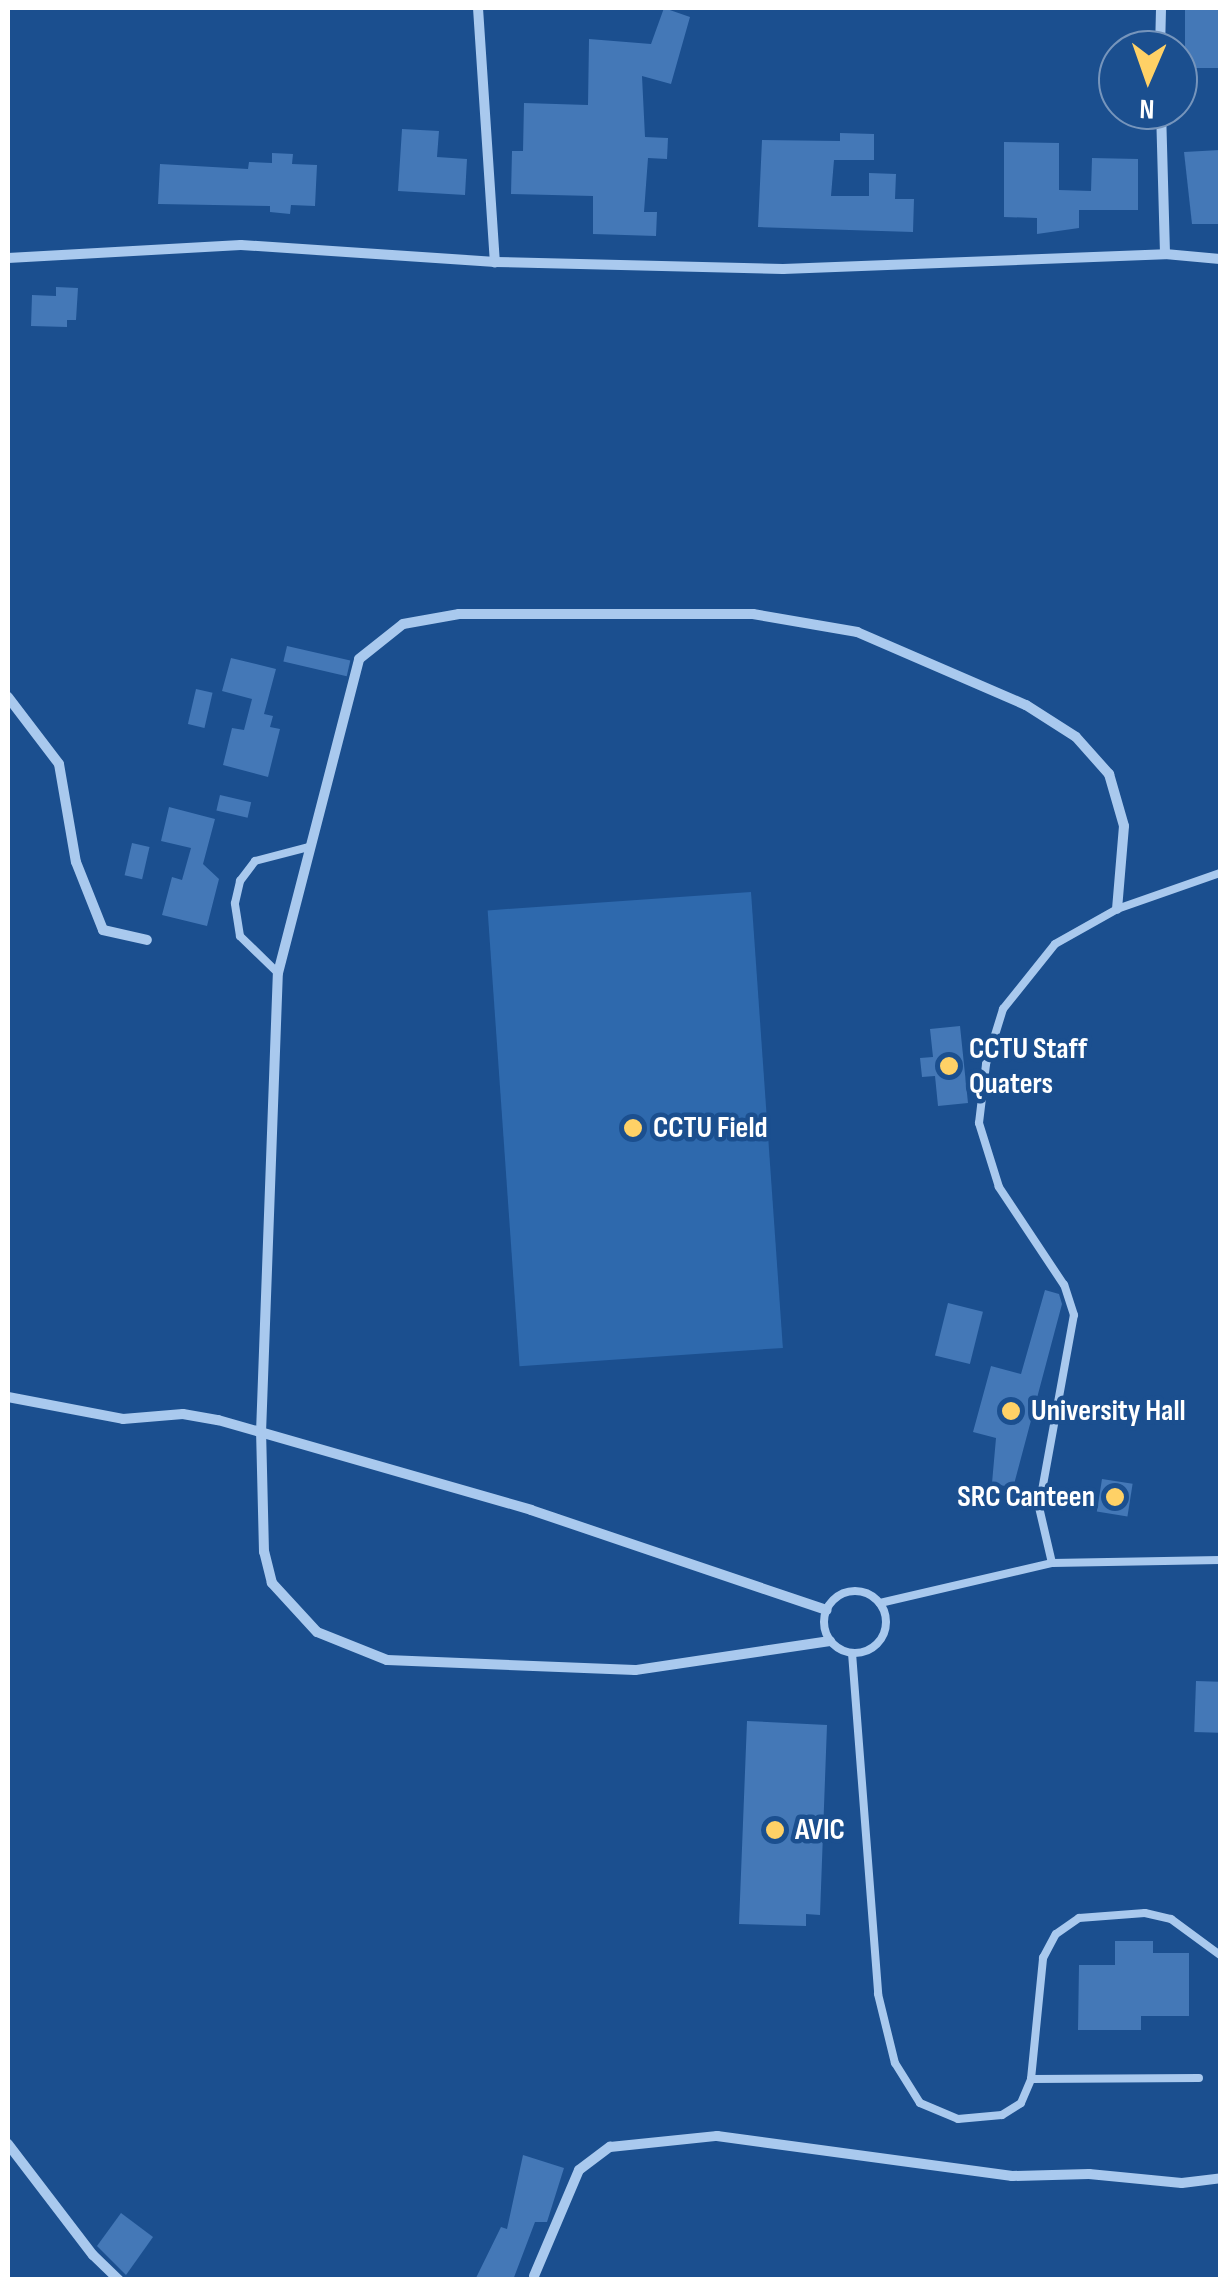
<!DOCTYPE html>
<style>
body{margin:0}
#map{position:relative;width:1228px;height:2287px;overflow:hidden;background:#1b4f8f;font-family:"Sofia Sans Condensed",sans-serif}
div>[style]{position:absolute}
.green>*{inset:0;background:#2e69ad;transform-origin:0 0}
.building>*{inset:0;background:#4478b7;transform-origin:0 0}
.service>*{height:8px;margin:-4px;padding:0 4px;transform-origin:4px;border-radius:4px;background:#a9c9ee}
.service>.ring{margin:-4px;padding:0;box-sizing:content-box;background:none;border:8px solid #a9c9ee;border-radius:50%}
.minor>*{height:10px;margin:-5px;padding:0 5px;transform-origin:5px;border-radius:5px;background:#a9c9ee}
.dots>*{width:28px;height:28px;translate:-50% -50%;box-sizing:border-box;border:5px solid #1b4f8f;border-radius:50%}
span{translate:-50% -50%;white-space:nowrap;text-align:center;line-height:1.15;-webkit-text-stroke:9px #1b4f8f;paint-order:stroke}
.poi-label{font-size:30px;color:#fff;font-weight:700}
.left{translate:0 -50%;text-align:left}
.right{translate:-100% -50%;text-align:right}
.frame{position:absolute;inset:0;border:10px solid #fff;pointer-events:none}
.north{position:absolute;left:1098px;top:30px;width:100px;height:100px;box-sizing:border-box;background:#1b4f8f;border:2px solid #7695bc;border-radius:50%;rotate:182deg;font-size:28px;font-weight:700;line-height:40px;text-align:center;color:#fff}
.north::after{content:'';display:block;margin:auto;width:35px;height:45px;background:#ffd166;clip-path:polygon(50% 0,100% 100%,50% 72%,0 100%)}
</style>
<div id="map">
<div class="green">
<div style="left:751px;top:892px;width:457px;height:264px;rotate:86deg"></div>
</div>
<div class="building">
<div style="clip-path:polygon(664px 8px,690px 17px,671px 84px,642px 76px,645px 137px,668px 138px,667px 159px,648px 158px,644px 212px,657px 212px,656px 236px,593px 234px,593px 196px,511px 194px,512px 151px,523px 151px,524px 103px,588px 105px,589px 39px,651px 44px)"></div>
<div style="left:1185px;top:8px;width:35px;height:60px"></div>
<div style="clip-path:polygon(402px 129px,439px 131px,437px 157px,467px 159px,465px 195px,398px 191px)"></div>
<div style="clip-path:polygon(840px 133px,874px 134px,874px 160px,834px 160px,831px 196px,869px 196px,869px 173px,896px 174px,895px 199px,914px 199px,913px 232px,758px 227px,762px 140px,840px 141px)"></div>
<div style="clip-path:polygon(1004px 142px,1059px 143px,1059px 190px,1091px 191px,1092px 158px,1138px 159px,1138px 210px,1079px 210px,1079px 228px,1037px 234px,1037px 218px,1004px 217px)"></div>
<div style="clip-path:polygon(1220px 150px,1220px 224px,1192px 224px,1184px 152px)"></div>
<div style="clip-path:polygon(272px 153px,293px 154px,292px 164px,317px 165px,315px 206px,291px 205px,290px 214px,270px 212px,270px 206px,158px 204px,160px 164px,248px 169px,249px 162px,272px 163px)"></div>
<div style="clip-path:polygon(56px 287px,78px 288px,76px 320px,67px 320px,67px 327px,31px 326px,32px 295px,56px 296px)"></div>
<div style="left:287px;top:646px;width:65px;height:16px;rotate:13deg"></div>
<div style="clip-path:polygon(231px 658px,276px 669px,264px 714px,273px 716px,270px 727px,280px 729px,268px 777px,223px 765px,232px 728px,244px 730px,252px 699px,222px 691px)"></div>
<div style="left:196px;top:689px;width:17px;height:36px;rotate:13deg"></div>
<div style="left:220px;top:795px;width:32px;height:16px;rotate:13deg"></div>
<div style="clip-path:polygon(169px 807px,215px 819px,203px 864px,219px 879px,207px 926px,162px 915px,172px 877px,182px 880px,191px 848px,161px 841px)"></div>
<div style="left:132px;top:843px;width:18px;height:33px;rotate:13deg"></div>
<div style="clip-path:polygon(960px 1026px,968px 1103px,938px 1106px,935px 1076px,922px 1077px,920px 1058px,933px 1057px,930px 1029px)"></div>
<div style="clip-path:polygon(1045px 1290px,1059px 1294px,1062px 1304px,1013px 1488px,992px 1483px,996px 1438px,973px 1432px,991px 1366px,1021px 1374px)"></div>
<div style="left:948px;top:1303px;width:36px;height:54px;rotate:14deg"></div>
<div style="left:1102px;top:1479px;width:31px;height:33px;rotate:9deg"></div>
<div style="left:1196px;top:1681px;width:24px;height:51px;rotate:2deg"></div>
<div style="clip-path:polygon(747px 1721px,827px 1725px,820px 1915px,806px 1914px,806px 1926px,739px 1924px)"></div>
<div style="clip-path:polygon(1115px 1941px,1153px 1941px,1153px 1953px,1189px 1953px,1189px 2016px,1141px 2016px,1141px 2030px,1078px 2030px,1079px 1965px,1115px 1965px)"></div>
<div style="clip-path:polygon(523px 2155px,564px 2168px,547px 2222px,535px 2222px,513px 2280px,475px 2280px,501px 2227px,507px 2229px)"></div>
<div style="clip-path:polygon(121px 2213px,153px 2237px,126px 2275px,97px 2246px)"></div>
</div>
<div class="service">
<div style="left:278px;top:973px;width:53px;rotate:-135.8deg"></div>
<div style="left:240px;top:936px;width:33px;rotate:-99deg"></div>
<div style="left:235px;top:903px;width:23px;rotate:-77deg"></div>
<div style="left:240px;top:881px;width:25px;rotate:-53deg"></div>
<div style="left:255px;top:861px;width:56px;rotate:-14.5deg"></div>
<div style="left:1052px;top:1563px;width:57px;rotate:-103.1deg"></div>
<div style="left:1039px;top:1507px;width:195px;rotate:-79.7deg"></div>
<div style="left:1074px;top:1315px;width:32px;rotate:-108deg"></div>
<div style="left:1064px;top:1285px;width:118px;rotate:-123.6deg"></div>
<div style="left:999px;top:1187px;width:67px;rotate:-107.4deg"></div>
<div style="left:979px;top:1123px;width:59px;rotate:-83.2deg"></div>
<div style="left:986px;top:1064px;width:58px;rotate:-72.8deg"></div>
<div style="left:1003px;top:1009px;width:83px;rotate:-51.3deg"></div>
<div style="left:1055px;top:944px;width:71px;rotate:-29.4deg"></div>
<div style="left:1117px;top:909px;width:109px;rotate:-19.3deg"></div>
<div class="ring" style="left:824px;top:1591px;width:54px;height:54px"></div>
<div style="left:880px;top:1603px;width:177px;rotate:-13.1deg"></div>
<div style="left:1052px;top:1563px;width:168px;rotate:-1deg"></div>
<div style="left:852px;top:1653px;width:342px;rotate:85.6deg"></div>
<div style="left:878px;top:1994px;width:71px;rotate:76.2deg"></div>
<div style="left:895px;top:2063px;width:47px;rotate:58deg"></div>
<div style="left:920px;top:2103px;width:41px;rotate:22.8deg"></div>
<div style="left:958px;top:2119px;width:44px;rotate:-5.2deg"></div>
<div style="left:1002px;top:2115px;width:22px;rotate:-32deg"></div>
<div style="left:1021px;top:2103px;width:26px;rotate:-67deg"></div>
<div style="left:1031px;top:2079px;width:122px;rotate:-84.3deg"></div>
<div style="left:1043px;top:1958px;width:27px;rotate:-62deg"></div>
<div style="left:1056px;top:1934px;width:28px;rotate:-35deg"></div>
<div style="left:1079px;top:1918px;width:66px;rotate:-4.3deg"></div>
<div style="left:1145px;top:1913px;width:27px;rotate:13deg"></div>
<div style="left:1171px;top:1919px;width:61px;rotate:36.3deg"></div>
<div style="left:1031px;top:2079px;width:168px;rotate:-0.3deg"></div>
</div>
<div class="minor">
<div style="left:478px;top:8px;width:255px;rotate:86.2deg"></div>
<div style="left:1160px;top:50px;width:42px;rotate:-88.6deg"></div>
<div style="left:1161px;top:110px;width:144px;rotate:88.4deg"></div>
<div style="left:8px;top:258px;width:233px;rotate:-3.2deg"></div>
<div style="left:241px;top:245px;width:255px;rotate:3.8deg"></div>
<div style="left:495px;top:262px;width:288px;rotate:1.4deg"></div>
<div style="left:783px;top:269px;width:382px;rotate:-2.2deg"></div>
<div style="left:1165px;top:254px;width:55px;rotate:5.2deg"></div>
<div style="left:8px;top:697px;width:84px;rotate:52.7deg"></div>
<div style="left:59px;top:764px;width:99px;rotate:80.2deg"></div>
<div style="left:76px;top:862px;width:73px;rotate:68.3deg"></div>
<div style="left:103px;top:930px;width:45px;rotate:12.8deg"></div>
<div style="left:8px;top:1397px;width:117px;rotate:10.8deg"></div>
<div style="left:123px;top:1419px;width:60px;rotate:-4.8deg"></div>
<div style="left:183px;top:1414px;width:36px;rotate:10deg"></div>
<div style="left:218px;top:1420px;width:326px;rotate:16deg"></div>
<div style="left:531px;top:1510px;width:312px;rotate:18.7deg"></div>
<div style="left:830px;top:1641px;width:197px;rotate:171.5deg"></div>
<div style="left:635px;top:1670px;width:248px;rotate:-177.7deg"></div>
<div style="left:387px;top:1660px;width:75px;rotate:-158.2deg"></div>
<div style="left:317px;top:1632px;width:67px;rotate:-132.6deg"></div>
<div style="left:272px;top:1583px;width:32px;rotate:-104deg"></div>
<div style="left:264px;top:1552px;width:119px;rotate:-91.4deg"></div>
<div style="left:261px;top:1433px;width:460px;rotate:-87.9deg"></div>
<div style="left:278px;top:973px;width:324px;rotate:-75.5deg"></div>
<div style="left:359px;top:659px;width:56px;rotate:-38.5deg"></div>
<div style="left:403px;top:624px;width:57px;rotate:-10.1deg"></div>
<div style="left:459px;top:614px;width:294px"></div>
<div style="left:753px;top:614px;width:106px;rotate:9.8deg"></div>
<div style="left:857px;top:632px;width:184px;rotate:23.4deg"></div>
<div style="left:1026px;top:705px;width:59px;rotate:32.6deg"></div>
<div style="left:1076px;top:737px;width:50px;rotate:48.3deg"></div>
<div style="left:1109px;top:774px;width:54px;rotate:73.9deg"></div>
<div style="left:1124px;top:826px;width:83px;rotate:94.8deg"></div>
<div style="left:8px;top:2144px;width:140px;rotate:52.6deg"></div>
<div style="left:93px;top:2255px;width:36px;rotate:44deg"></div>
<div style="left:534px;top:2276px;width:115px;rotate:-67deg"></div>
<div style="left:579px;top:2170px;width:39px;rotate:-37deg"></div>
<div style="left:610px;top:2147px;width:108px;rotate:-5.9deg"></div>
<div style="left:717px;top:2136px;width:298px;rotate:7.7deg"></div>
<div style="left:1012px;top:2176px;width:77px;rotate:-1.5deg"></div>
<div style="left:1089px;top:2174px;width:93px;rotate:5.5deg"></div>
<div style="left:1182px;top:2183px;width:38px;rotate:-7deg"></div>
</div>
<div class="dots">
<div style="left:949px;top:1066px;background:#ffd166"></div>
<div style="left:633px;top:1128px;background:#ffd166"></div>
<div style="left:1011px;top:1411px;background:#ffd166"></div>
<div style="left:1115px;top:1497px;background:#ffd166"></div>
<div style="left:775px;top:1830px;background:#ffd166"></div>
</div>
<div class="poi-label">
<span class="left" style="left:969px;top:1066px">CCTU Staff<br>Quaters</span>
<span class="left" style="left:653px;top:1128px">CCTU Field</span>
<span class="left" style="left:1031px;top:1411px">University Hall</span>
<span class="right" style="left:1095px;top:1497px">SRC Canteen</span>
<span class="left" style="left:795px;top:1830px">AVIC</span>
</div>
<div class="frame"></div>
<div class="north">N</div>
</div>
